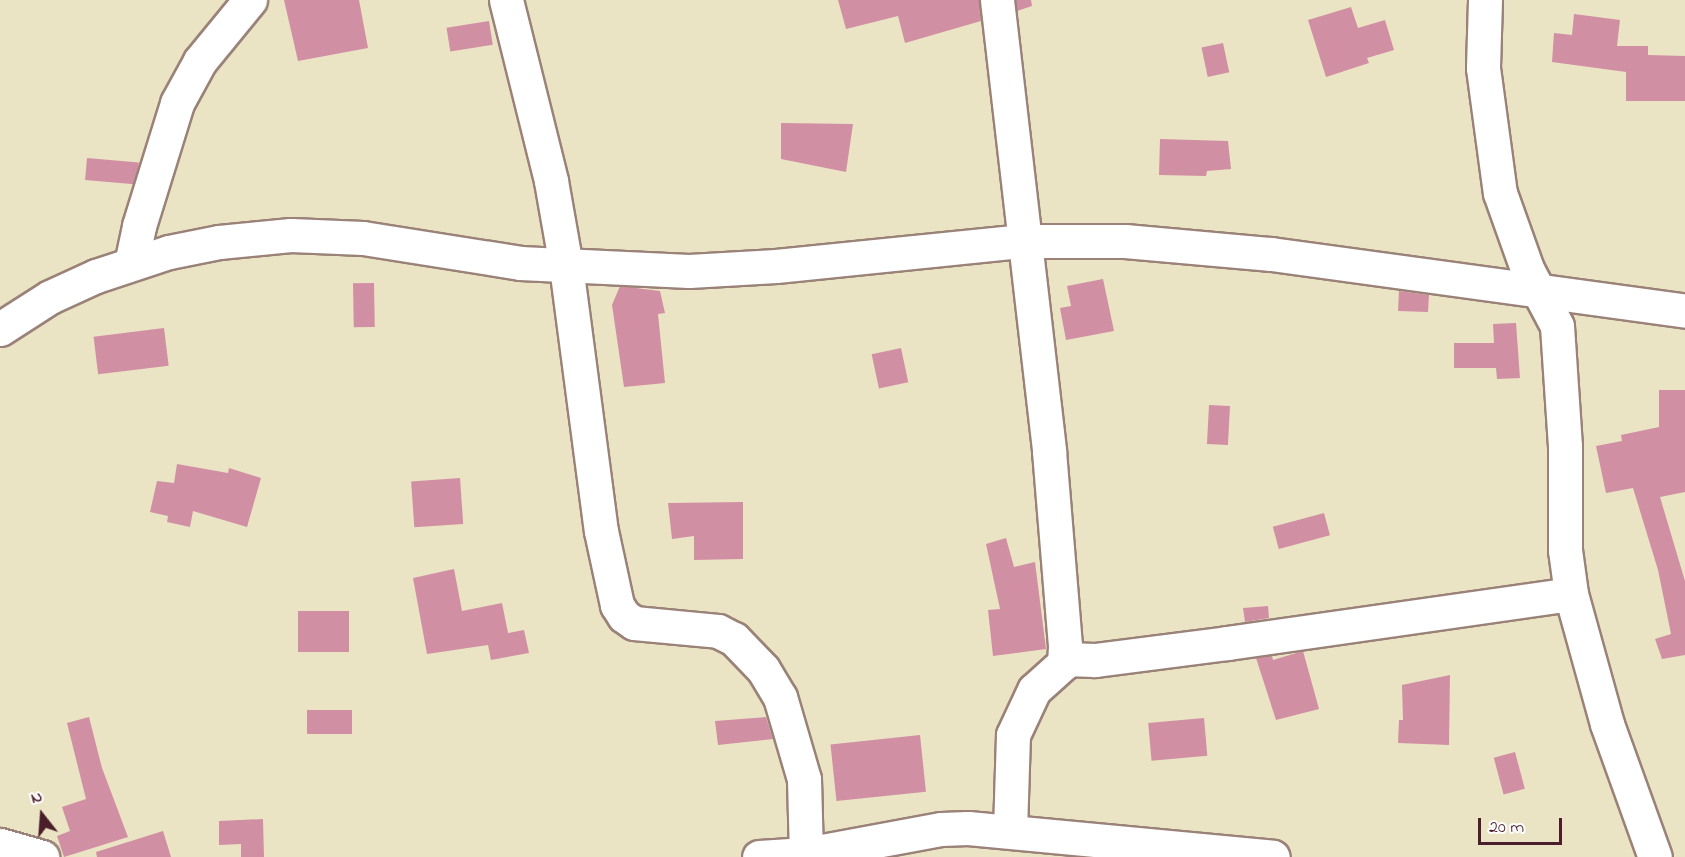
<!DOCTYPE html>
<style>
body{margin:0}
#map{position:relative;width:1685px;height:857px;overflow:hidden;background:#eae4c5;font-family:"Indie Flower",sans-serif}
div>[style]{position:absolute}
.building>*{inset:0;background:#d18fa3;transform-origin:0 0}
.roads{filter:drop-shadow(2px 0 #9a8278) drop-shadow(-2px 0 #9a8278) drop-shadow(0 2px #9a8278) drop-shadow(0 -2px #9a8278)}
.minor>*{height:33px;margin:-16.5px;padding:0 16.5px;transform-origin:16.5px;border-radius:16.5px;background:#fff}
span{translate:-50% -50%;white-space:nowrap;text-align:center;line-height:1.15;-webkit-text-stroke:5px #fff;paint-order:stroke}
.north{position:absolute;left:12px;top:785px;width:60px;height:60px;-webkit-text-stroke:4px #fff;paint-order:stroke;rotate:343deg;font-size:16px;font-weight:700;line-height:24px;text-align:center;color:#4a1f2b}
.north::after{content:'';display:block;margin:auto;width:21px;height:27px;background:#4a1f2b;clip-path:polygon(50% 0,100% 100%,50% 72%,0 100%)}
.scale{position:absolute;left:1478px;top:818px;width:84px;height:27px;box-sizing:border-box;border:3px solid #4a1f2b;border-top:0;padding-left:8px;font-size:18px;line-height:21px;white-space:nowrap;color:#4a1f2b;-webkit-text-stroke:4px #fff;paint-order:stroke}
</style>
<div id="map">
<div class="building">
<div style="clip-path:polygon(284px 0,359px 0,368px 48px,298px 61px)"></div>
<div style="clip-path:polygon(838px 0,979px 0,981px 21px,905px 43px,898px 16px,846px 29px)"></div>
<div style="clip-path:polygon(1016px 0,1031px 0,1032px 6px,1017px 11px)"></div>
<div style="clip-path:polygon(1351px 7px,1358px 28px,1385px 20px,1394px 50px,1367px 58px,1369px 63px,1326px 77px,1308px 20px)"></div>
<div style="clip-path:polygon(1574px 14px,1620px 20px,1617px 46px,1648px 46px,1648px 55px,1685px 56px,1685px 101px,1626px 101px,1626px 72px,1552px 62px,1554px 33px,1572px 35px)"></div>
<div style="left:489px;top:21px;width:24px;height:43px;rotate:81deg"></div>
<div style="left:1223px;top:43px;width:30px;height:22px;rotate:78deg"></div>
<div style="clip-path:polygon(781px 123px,853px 124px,846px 172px,781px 159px)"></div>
<div style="clip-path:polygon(1160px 139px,1228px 141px,1231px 169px,1207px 171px,1206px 176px,1159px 175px)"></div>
<div style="left:87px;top:158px;width:52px;height:22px;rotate:5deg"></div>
<div style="clip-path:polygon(1103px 279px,1114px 331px,1066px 340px,1060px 308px,1071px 306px,1067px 286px)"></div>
<div style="left:374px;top:283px;width:44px;height:21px;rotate:89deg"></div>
<div style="clip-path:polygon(620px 286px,660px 291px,665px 313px,658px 314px,665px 383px,624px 387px,612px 305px)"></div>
<div style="clip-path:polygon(1399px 291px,1429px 295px,1428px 312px,1398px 311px)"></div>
<div style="clip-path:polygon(1516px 323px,1520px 378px,1497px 379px,1496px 368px,1454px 368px,1454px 343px,1494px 343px,1493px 324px)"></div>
<div style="left:164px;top:328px;width:38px;height:71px;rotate:83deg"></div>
<div style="left:901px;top:348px;width:35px;height:30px;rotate:78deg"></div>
<div style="clip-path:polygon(1659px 390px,1685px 390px,1685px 492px,1660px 497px,1685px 581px,1685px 655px,1662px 659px,1655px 639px,1671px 634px,1658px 570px,1633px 488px,1606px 493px,1596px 446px,1622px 441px,1621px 435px,1659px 427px)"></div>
<div style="left:1209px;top:405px;width:21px;height:39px;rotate:3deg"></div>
<div style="clip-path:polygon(177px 464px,228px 473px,229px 468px,261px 478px,247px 527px,193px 511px,190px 527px,167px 522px,168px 516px,150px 512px,157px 481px,174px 483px)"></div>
<div style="left:460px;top:478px;width:46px;height:49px;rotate:86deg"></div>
<div style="clip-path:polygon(743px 502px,743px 559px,694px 560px,694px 536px,672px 539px,668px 503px)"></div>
<div style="left:1324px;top:513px;width:23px;height:53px;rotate:75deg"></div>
<div style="clip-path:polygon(1006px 538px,1014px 567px,1035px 562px,1046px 649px,993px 656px,988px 610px,1000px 609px,986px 544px)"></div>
<div style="clip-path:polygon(454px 569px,462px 611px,502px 603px,508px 633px,524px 630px,529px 653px,491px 660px,488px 645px,427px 654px,413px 578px)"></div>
<div style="clip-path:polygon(1268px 606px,1269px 618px,1245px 622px,1243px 608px)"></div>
<div style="left:298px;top:611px;width:51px;height:41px"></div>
<div style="clip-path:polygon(1303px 651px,1319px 709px,1276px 720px,1256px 658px,1272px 656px,1273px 660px)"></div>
<div style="clip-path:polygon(1450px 675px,1449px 745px,1398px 743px,1399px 720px,1403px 720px,1402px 685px)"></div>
<div style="left:307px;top:710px;width:45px;height:24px"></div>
<div style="clip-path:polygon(89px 717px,102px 768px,128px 837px,64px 857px,57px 836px,70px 831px,62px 807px,86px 799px,67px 723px)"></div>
<div style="clip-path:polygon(766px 717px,773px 739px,718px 745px,715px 721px)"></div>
<div style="left:1204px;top:718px;width:38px;height:56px;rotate:85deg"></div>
<div style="left:920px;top:735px;width:57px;height:90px;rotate:84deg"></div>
<div style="left:1515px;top:752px;width:38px;height:22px;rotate:75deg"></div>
<div style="clip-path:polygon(263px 819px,264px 857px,241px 857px,241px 844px,219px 845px,219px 821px)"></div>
<div style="clip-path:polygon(163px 831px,171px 857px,97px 857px,96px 852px)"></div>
</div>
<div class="roads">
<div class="minor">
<div style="left:506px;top:0;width:187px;rotate:76deg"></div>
<div style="left:551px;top:181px;width:86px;rotate:80deg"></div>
<div style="left:566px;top:266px;width:267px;rotate:82.5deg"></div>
<div style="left:601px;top:531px;width:76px;rotate:77.8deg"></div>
<div style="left:617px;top:605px;width:13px;rotate:58deg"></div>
<div style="left:624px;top:616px;width:12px;rotate:35deg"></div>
<div style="left:634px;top:623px;width:84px;rotate:5.4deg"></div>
<div style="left:718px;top:631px;width:18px;rotate:27deg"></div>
<div style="left:734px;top:639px;width:42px;rotate:46deg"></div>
<div style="left:763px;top:669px;width:33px;rotate:59deg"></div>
<div style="left:780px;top:697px;width:85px;rotate:73.7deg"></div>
<div style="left:804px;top:779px;width:78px;rotate:88.5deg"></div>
<div style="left:997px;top:0;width:454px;rotate:83.4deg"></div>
<div style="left:1049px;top:451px;width:196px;rotate:85.3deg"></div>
<div style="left:1065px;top:646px;width:17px;rotate:93deg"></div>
<div style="left:1064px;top:663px;width:40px;rotate:138deg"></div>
<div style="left:1034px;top:690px;width:50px;rotate:115deg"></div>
<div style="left:1013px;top:735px;width:96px;rotate:91.8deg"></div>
<div style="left:1485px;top:0;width:68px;rotate:91.7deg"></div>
<div style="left:1483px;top:68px;width:126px;rotate:82.3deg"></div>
<div style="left:1500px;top:193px;width:81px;rotate:70.4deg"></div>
<div style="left:1527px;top:269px;width:64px;rotate:62.2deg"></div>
<div style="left:1557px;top:326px;width:120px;rotate:86.2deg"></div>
<div style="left:1565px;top:446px;width:104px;rotate:90deg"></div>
<div style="left:1565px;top:550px;width:44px;rotate:82.2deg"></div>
<div style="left:1571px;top:594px;width:135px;rotate:74.5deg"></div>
<div style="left:1607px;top:724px;width:141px;rotate:70.2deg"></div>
<div style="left:131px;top:264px;width:39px;rotate:-78deg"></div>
<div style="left:139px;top:226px;width:129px;rotate:-72.8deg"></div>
<div style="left:177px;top:103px;width:48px;rotate:-61.3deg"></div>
<div style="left:200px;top:61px;width:79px;rotate:-50.7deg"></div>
<div style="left:0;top:329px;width:59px;rotate:-32.6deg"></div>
<div style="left:50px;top:297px;width:51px;rotate:-24.5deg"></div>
<div style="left:96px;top:276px;width:77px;rotate:-18.2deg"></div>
<div style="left:169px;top:252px;width:51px;rotate:-11.3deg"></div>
<div style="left:219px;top:242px;width:72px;rotate:-5.6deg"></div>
<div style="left:291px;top:235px;width:72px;rotate:2.4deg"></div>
<div style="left:363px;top:238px;width:159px;rotate:9deg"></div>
<div style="left:520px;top:263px;width:169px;rotate:2.7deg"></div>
<div style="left:689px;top:271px;width:87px;rotate:-3.3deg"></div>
<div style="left:776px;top:266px;width:248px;rotate:-5.8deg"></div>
<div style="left:1023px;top:241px;width:102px"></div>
<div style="left:1125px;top:241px;width:147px;rotate:5.1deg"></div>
<div style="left:1271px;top:254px;width:418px;rotate:7.8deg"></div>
<div style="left:1065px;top:659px;width:30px;rotate:2deg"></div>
<div style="left:1095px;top:660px;width:133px;rotate:-7.3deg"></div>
<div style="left:1227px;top:643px;width:347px;rotate:-8.1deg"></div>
<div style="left:0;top:845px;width:44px;rotate:15.9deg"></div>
<div style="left:759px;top:857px;width:47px;rotate:-3.7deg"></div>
<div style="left:806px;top:854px;width:137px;rotate:-10.5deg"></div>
<div style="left:941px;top:829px;width:27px;rotate:-2deg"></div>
<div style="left:968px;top:828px;width:306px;rotate:5.4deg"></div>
</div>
</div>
<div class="north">N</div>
<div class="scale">20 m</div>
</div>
